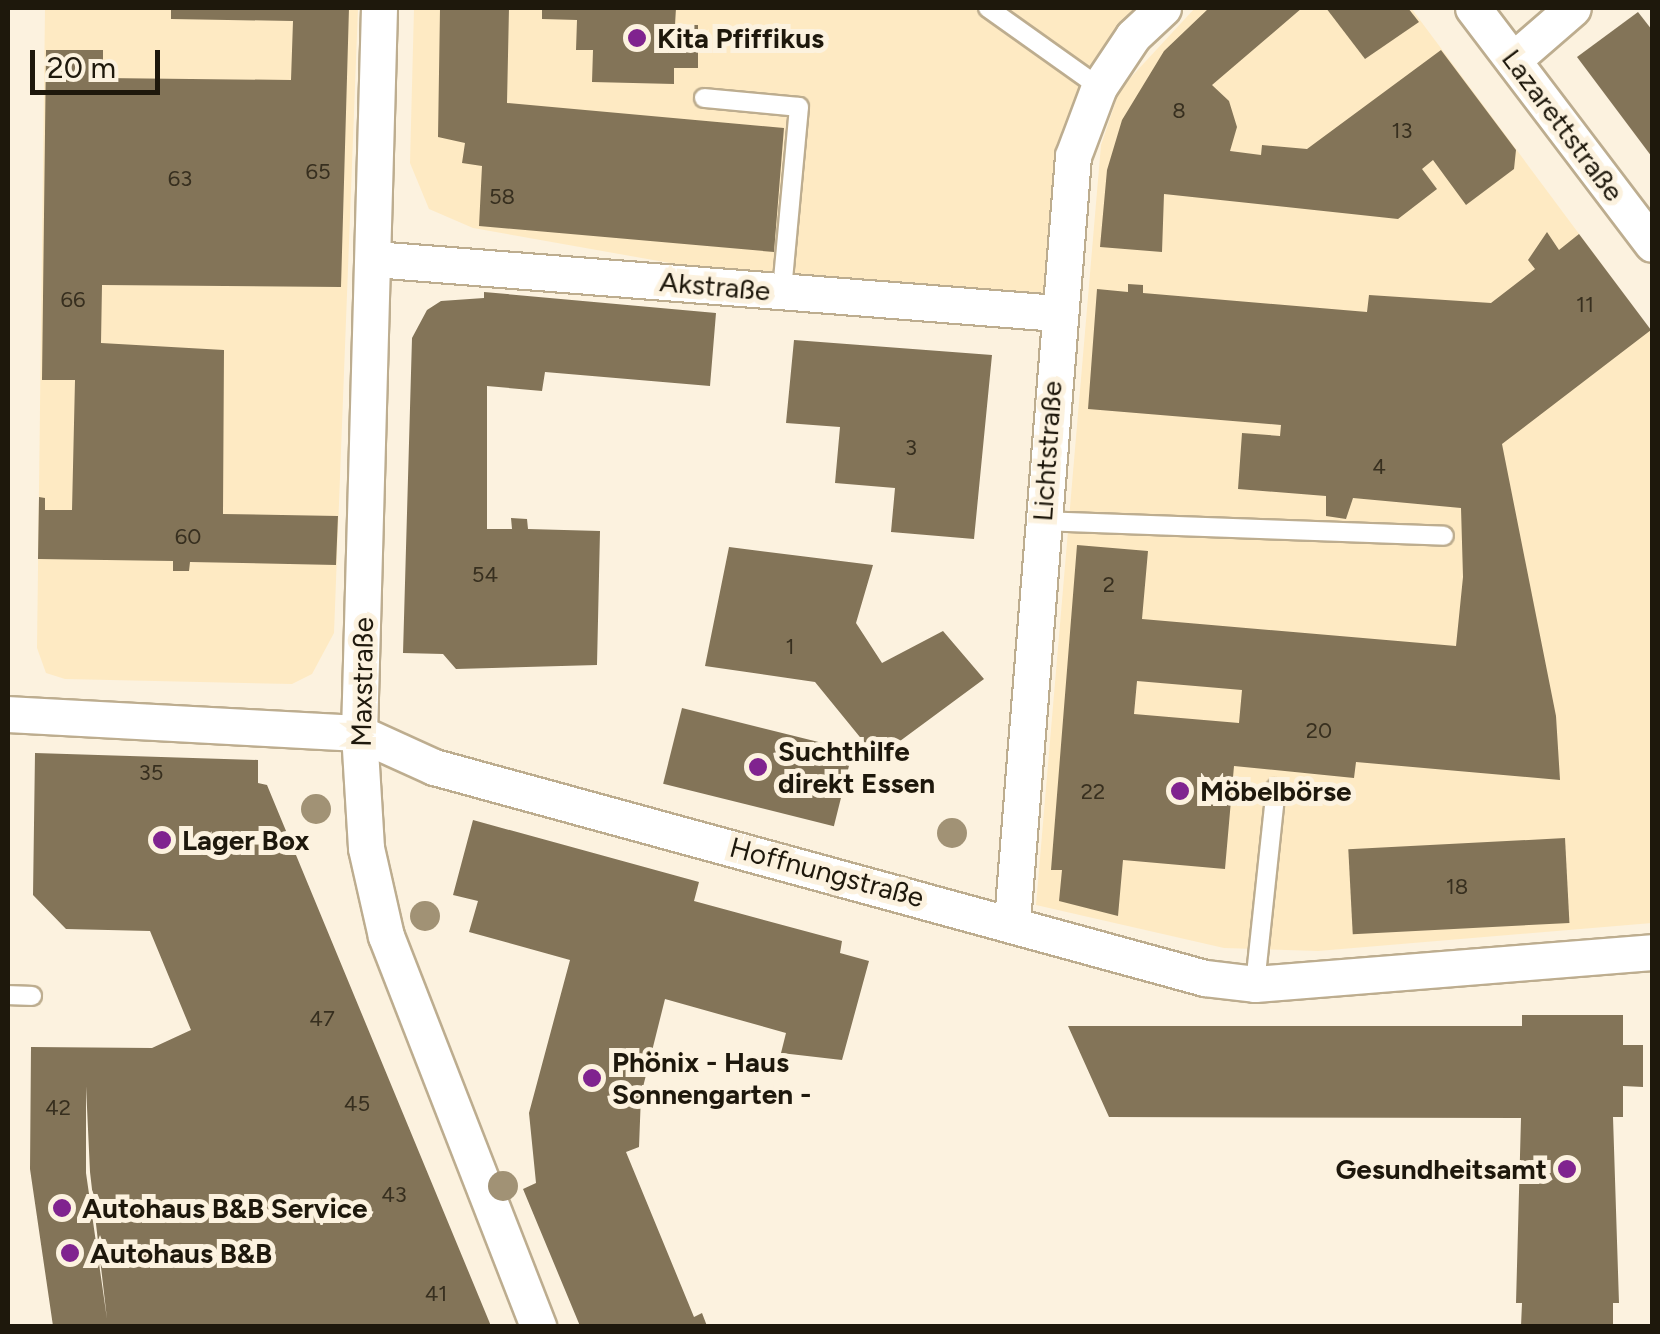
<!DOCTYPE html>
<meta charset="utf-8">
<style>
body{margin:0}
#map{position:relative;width:1660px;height:1334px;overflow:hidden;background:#fcf2df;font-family:Figtree,sans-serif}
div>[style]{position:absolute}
.built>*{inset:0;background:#feeac3}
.building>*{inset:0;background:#837458;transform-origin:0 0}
.roads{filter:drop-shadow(2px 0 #bdad8f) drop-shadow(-2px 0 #bdad8f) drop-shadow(0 2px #bdad8f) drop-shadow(0 -2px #bdad8f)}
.service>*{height:18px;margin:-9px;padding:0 9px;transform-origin:9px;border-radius:9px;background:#fff}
.minor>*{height:35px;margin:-17.5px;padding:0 17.5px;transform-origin:17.5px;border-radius:17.5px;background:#fff}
.trees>*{width:30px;height:30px;margin:-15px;border-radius:50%;background:#a19275}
.dots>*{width:28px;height:28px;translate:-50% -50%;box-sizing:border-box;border:5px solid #fcf2df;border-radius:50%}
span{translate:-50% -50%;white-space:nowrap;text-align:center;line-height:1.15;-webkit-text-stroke:10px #fcf2df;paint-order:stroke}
.number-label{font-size:22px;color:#372f1f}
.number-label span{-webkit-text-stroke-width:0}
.poi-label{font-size:28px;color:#1e180c;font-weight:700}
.left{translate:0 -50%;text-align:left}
.right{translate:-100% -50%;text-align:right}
.street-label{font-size:28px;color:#1e180c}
.frame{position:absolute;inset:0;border:10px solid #1e180c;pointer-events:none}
.scale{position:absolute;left:30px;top:50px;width:130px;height:45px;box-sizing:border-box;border:5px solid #1e180c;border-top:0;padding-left:12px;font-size:30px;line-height:35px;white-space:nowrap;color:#1e180c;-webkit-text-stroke:8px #fcf2df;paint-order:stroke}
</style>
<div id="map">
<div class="built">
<div style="clip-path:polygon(45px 8px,358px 8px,334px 633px,312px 674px,292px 684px,65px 679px,46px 673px,37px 648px)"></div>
<div style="clip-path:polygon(414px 8px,1153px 8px,1123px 36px,1051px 302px,788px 284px,473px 228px,429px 209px,410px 163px)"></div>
<div style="clip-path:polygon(1195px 8px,1411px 8px,1652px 332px,1652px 923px,1318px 951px,1224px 948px,1036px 905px,1101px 145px,1120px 89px)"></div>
</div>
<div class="building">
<div style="clip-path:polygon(171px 8px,349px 8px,341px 287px,102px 285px,101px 343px,224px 350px,223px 514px,338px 516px,336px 565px,190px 562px,189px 571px,173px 571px,173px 561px,38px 559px,39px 497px,45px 498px,45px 510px,72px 510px,75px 380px,42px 380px,46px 50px,103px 50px,103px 78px,291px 80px,293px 21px,171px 19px)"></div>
<div style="clip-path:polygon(440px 8px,509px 8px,507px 103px,784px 128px,774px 252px,479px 226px,482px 166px,462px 163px,465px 143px,438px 137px)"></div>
<div style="clip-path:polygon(542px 8px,676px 8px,675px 25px,698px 25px,698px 68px,674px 68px,674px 84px,592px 82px,593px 50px,576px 50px,577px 20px,542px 19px)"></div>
<div style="clip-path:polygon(1209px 8px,1302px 8px,1212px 85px,1229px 101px,1237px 127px,1230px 151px,1261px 155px,1262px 145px,1307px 149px,1441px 50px,1516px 150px,1514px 169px,1466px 205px,1433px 160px,1422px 169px,1437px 189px,1398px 219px,1164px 194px,1162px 252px,1100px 247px,1107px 170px,1122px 120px,1164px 51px)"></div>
<div style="clip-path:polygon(1326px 8px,1408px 8px,1419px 22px,1365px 59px)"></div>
<div style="clip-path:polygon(1638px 12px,1652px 30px,1652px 157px,1577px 57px)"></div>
<div style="clip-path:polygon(evenodd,1547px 232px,1559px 250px,1579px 234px,1651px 330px,1502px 444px,1556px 716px,1560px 780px,1356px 762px,1354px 778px,1234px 766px,1225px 869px,1123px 860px,1118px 916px,1059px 901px,1062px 870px,1051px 870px,1077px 545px,1148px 551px,1142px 619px,1456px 646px,1463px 577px,1461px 508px,1353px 498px,1346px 519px,1326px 516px,1326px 496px,1238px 489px,1242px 433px,1280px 436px,1281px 425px,1088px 409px,1097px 289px,1128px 292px,1128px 284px,1143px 285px,1143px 293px,1367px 312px,1369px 295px,1491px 303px,1535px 269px,1528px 260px,1547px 232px,1137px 681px,1242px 690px,1239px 723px,1134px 714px,1137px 681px)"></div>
<div style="clip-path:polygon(484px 292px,716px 313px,710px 386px,545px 372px,542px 391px,487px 386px,487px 529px,512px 529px,511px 518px,527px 519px,528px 529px,600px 531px,597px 665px,456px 669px,443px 654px,403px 653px,412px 338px,427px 310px,441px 301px,484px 298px)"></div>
<div style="clip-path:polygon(794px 340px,992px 355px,974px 539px,891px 532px,895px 488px,835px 483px,840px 427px,786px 423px)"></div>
<div style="clip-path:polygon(729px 547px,873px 565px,856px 623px,882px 663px,943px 631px,984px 679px,877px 758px,815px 682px,705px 666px)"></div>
<div style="left:682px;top:708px;width:176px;height:78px;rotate:14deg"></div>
<div style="clip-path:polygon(evenodd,35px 753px,258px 760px,258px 783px,267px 785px,491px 1326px,53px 1326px,30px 1169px,31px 1047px,152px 1048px,191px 1030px,150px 931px,66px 929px,33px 895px,35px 753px,86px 1086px,90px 1172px,107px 1319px,86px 1173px,86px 1086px)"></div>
<div style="clip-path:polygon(473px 820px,699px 882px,694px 901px,842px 941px,840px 953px,869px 961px,842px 1060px,781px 1053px,786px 1033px,665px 999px,641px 1095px,639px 1147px,626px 1152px,694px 1317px,702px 1313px,707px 1326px,580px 1326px,523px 1189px,536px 1183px,529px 1113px,570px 960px,469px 932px,478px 901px,453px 895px)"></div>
<div style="left:1565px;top:838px;width:85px;height:217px;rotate:87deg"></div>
<div style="clip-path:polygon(1522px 1015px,1623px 1015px,1623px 1045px,1643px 1045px,1643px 1087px,1623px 1086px,1623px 1117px,1613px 1117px,1619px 1303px,1613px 1303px,1613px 1326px,1521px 1326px,1522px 1303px,1516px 1303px,1521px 1118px,1109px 1117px,1068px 1026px,1522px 1026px)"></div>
</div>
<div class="roads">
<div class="service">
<div style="left:988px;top:8px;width:136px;rotate:35.4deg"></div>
<div style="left:704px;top:98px;width:95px;rotate:5.4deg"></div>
<div style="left:799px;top:107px;width:186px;rotate:95.3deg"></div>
<div style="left:1042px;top:521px;width:402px;rotate:2.1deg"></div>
<div style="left:1255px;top:984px;width:197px;rotate:-83.9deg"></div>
<div style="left:8px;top:995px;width:24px;rotate:2deg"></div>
</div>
<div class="minor">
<div style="left:379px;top:8px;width:725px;rotate:91.58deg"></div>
<div style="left:359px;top:733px;width:115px;rotate:86.5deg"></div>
<div style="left:366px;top:848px;width:90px;rotate:77.2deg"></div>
<div style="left:386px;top:936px;width:419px;rotate:68.7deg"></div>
<div style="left:1473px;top:8px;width:296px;rotate:52.8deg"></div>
<div style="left:1513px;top:60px;width:79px;rotate:-40.9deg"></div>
<div style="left:374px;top:259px;width:685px;rotate:4.52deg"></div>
<div style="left:8px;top:714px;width:352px;rotate:3.1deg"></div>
<div style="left:359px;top:733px;width:82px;rotate:24.4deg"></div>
<div style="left:434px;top:767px;width:799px;rotate:15.31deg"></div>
<div style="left:1205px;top:978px;width:50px;rotate:6.8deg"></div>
<div style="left:1255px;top:984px;width:398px;rotate:-4.6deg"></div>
<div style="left:1012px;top:921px;width:767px;rotate:-85.44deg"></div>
<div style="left:1073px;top:156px;width:74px;rotate:-69.4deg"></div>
<div style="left:1099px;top:87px;width:61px;rotate:-56.3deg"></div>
<div style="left:1133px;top:36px;width:41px;rotate:-43deg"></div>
</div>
</div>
<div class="trees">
<div style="left:316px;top:809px"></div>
<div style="left:952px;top:833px"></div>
<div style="left:425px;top:916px"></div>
<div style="left:503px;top:1186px"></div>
</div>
<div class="dots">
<div style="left:637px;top:38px;background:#80238f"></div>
<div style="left:758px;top:767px;background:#80238f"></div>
<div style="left:1180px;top:791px;background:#80238f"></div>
<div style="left:162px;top:840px;background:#80238f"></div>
<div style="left:592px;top:1078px;background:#80238f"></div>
<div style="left:1567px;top:1169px;background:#80238f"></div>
<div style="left:62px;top:1208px;background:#80238f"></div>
<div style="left:70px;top:1253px;background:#80238f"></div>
</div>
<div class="number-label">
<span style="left:1179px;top:111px">8</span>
<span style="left:1402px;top:131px">13</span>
<span style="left:318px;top:172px">65</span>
<span style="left:180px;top:179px">63</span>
<span style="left:502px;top:197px">58</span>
<span style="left:73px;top:300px">66</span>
<span style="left:1585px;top:305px">11</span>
<span style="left:911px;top:448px">3</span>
<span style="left:1379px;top:467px">4</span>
<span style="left:188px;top:537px">60</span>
<span style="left:485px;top:575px">54</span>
<span style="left:1109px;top:585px">2</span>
<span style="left:790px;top:647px">1</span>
<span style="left:1319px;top:731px">20</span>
<span style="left:151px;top:773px">35</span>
<span style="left:1093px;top:792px">22</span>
<span style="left:1457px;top:887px">18</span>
<span style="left:322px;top:1019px">47</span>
<span style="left:357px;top:1104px">45</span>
<span style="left:58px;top:1108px">42</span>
<span style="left:394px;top:1195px">43</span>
<span style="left:436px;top:1294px">41</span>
</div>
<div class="poi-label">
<span class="left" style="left:657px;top:38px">Kita Pfiffikus</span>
<span class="left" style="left:778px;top:767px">Suchthilfe<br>direkt Essen</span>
<span class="left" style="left:1200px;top:791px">Möbelbörse</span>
<span class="left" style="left:182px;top:840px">Lager Box</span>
<span class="left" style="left:612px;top:1078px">Phönix - Haus<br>Sonnengarten -</span>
<span class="right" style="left:1547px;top:1169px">Gesundheitsamt</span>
<span class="left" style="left:82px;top:1208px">Autohaus B&amp;B Service</span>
<span class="left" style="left:90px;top:1253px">Autohaus B&amp;B</span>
</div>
<div class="street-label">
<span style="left:1563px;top:125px;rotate:53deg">Lazarettstraße</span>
<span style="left:715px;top:286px;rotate:5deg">Akstraße</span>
<span style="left:1047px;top:451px;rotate:-86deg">Lichtstraße</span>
<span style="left:362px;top:682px;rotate:-89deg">Maxstraße</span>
<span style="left:827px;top:872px;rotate:15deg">Hoffnungstraße</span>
</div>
<div class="frame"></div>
<div class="scale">20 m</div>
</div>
